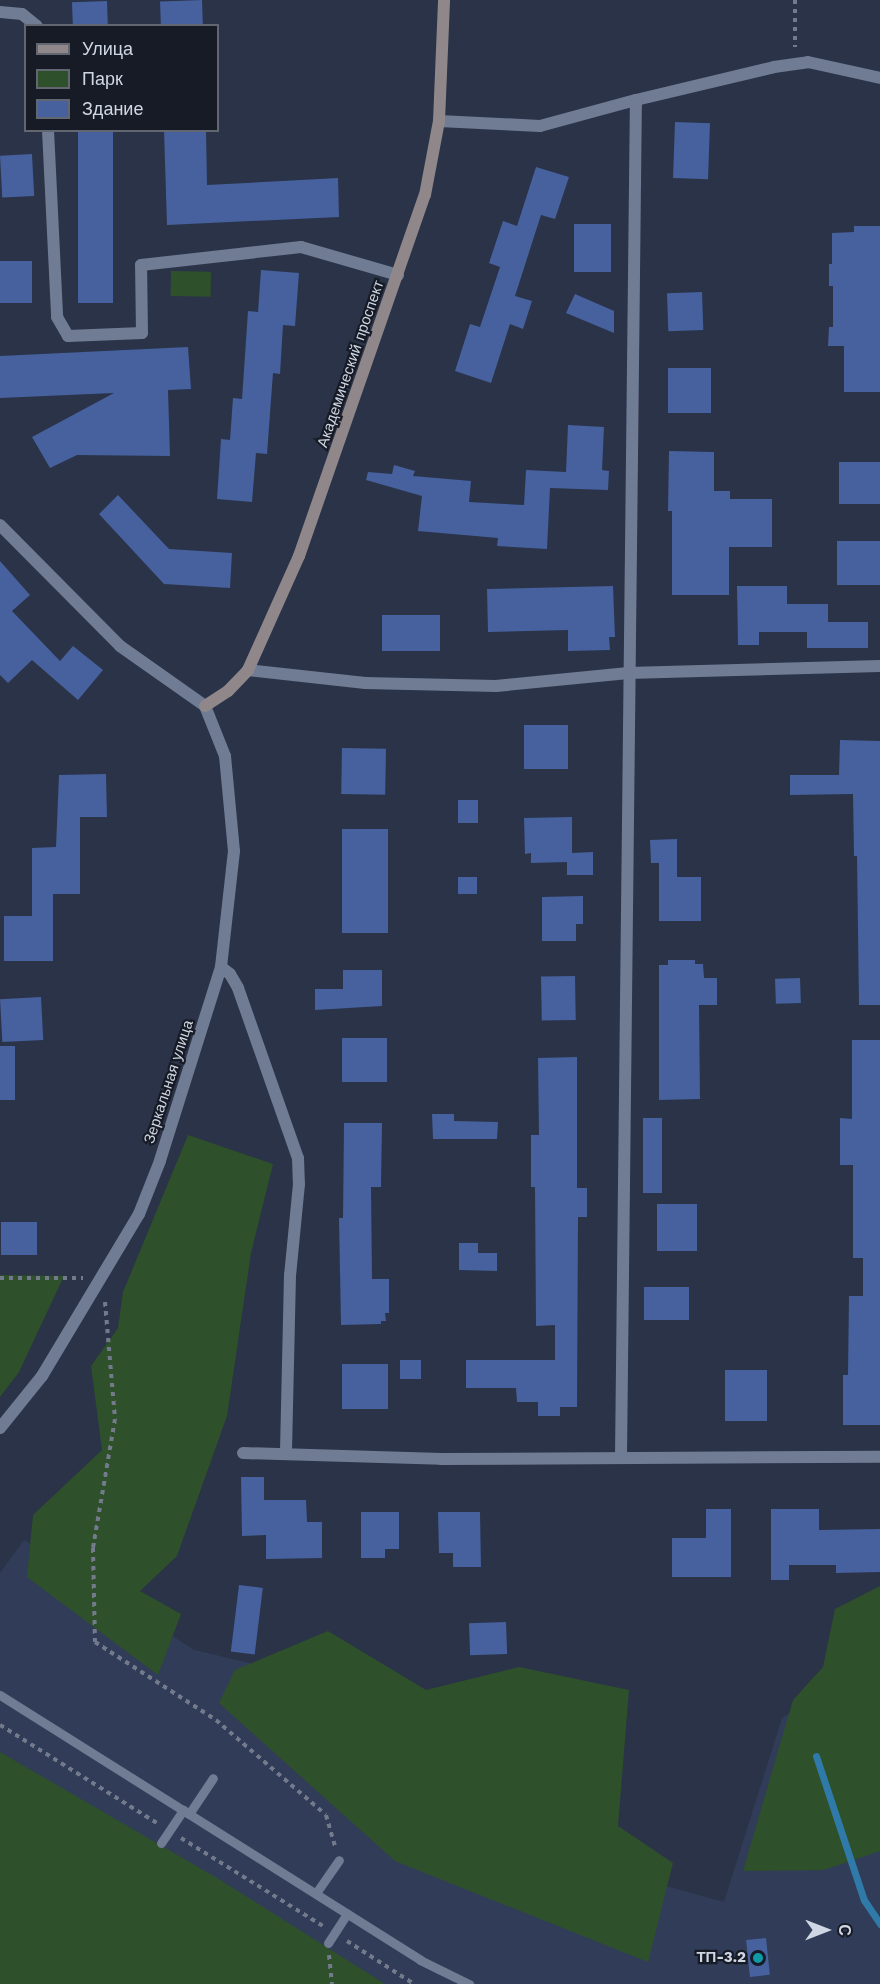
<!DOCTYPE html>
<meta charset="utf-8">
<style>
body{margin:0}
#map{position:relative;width:880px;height:1984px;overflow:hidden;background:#2a3348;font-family:"Work Sans",sans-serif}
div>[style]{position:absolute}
.built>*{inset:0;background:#313d58}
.green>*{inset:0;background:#2e502a;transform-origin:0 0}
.stream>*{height:7px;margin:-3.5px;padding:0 3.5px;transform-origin:3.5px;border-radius:3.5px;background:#2f7aa8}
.building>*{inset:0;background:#46619d;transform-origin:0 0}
.path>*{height:4px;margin-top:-2px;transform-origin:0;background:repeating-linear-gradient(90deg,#727a8b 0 4.5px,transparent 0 9px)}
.lane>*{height:9px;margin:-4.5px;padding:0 4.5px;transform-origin:4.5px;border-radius:4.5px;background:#707c94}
.street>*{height:12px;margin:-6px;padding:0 6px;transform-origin:6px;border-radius:6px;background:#707c94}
.secondary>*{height:12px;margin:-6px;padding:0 6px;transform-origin:6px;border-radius:6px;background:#90878a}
.dots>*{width:16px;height:16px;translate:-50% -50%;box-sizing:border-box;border:3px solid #171b25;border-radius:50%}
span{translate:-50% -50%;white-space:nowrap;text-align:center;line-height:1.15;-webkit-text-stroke:4.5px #171b25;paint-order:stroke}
.street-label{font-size:15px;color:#d0d7e4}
.poi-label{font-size:15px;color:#d0d7e4;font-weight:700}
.right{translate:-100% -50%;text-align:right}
.legend{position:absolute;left:24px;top:24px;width:195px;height:108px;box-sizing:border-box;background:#171b25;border:2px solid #616671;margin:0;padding:8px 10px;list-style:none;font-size:18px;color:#d0d7e4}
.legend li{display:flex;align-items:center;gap:12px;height:30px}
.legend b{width:30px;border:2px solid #616671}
.north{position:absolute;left:796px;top:1900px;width:60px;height:60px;-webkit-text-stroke:4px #171b25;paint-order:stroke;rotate:90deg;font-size:16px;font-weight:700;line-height:24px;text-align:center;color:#d0d7e4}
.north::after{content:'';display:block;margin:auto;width:21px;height:27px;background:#d0d7e4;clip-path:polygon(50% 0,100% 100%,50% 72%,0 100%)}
</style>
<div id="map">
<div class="built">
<div style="clip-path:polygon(24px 1540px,194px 1650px,489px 1719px,487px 1837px,724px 1902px,782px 1718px,880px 1655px,880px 1984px,0 1984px,0 1573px)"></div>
</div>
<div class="green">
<div style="left:171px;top:271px;width:40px;height:25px;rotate:1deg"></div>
<div style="clip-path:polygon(188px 1135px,273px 1164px,251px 1253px,227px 1416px,177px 1556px,140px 1591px,181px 1614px,158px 1675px,27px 1577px,33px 1515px,102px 1450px,91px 1366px,118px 1328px,123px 1292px)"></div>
<div style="clip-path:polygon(0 1275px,64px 1276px,19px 1372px,0 1397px)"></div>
<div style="clip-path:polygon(880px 1586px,880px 1851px,824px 1870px,743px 1871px,793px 1700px,823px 1667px,835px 1609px)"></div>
<div style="clip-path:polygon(328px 1631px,426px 1690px,519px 1667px,629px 1690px,618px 1826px,673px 1863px,648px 1962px,395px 1861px,219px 1703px,235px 1670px)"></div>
<div style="clip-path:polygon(0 1752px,217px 1878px,385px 1984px,0 1984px)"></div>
</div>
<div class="stream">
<div style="left:816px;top:1756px;width:152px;rotate:71.6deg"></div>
<div style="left:864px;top:1900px;width:29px;rotate:56deg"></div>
</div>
<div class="building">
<div style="left:202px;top:0;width:26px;height:42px;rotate:88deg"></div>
<div style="left:107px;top:1px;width:25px;height:35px;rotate:88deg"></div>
<div style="left:675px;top:122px;width:35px;height:56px;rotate:2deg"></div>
<div style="left:78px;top:130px;width:35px;height:173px"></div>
<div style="clip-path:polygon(164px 130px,206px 130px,207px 185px,338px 178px,339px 217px,167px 225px)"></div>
<div style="left:32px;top:154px;width:42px;height:32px;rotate:87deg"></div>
<div style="clip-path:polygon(536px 167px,569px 177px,555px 219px,541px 215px,515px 296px,532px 301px,523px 329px,510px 324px,491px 383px,455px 371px,470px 324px,480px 327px,500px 267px,489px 263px,503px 221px,517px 226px)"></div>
<div style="left:574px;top:224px;width:37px;height:48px"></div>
<div style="clip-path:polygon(854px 226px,880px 226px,880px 392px,844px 392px,844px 346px,828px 346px,829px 327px,833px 327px,833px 286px,829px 286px,829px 264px,832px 264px,832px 233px,854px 232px)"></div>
<div style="left:0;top:261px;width:32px;height:42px"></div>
<div style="clip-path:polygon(261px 270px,299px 273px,295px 326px,283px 325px,280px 374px,273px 373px,267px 454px,256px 453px,252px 502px,217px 499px,221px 439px,230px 440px,233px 398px,242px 399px,248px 311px,258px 312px)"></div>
<div style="left:702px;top:292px;width:38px;height:35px;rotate:88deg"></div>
<div style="clip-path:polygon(575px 294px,614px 311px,614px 333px,566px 313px)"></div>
<div style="clip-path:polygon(188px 347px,191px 389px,168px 390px,170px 456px,77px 455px,50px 468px,32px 437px,114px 393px,0 398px,0 356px)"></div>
<div style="left:668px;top:368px;width:43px;height:45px"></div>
<div style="clip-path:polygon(568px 425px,604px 427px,602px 470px,609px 471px,608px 490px,550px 488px,547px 549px,497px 546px,498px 538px,418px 531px,422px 496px,366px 480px,368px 472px,392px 474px,394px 465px,415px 471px,413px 476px,471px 481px,469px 502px,524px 505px,526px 470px,566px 472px)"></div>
<div style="clip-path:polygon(669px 451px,714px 452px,714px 491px,730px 491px,730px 499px,772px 499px,772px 547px,729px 547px,729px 595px,672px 595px,672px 511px,668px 511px)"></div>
<div style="left:839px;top:462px;width:41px;height:42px"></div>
<div style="clip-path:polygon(118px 495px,169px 549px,232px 553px,230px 588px,164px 584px,99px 514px)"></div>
<div style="left:880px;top:541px;width:44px;height:43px;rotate:90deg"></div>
<div style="clip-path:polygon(0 561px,30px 595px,12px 611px,60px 661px,73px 646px,103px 670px,78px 700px,32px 660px,8px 683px,0 675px)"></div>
<div style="clip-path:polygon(613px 586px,615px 637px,609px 637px,610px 650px,568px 651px,568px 630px,488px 632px,487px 589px)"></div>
<div style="clip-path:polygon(737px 586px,787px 586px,787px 604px,828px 604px,828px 622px,868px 622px,868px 648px,807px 648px,807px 632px,759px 632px,759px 645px,738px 645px)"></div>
<div style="left:440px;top:615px;width:36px;height:58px;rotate:90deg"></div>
<div style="left:524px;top:725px;width:44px;height:44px"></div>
<div style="clip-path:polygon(840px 740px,880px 741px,880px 1005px,859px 1005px,857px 856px,854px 856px,853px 794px,790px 795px,790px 775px,839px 775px)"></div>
<div style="left:342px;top:748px;width:44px;height:46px;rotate:1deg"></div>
<div style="clip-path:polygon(106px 774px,107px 817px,80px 817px,80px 894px,53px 894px,53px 961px,4px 961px,4px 916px,32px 916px,32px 848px,56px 847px,59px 775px)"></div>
<div style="left:458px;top:800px;width:20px;height:23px"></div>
<div style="clip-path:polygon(572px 817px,572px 853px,593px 852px,593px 875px,567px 875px,567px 862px,531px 863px,531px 853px,525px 854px,524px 818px)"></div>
<div style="left:388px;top:829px;width:104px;height:46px;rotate:90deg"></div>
<div style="clip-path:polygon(677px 839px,677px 877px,701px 877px,701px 921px,659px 921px,659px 863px,651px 863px,650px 840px)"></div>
<div style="left:477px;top:877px;width:17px;height:19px;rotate:90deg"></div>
<div style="clip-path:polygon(583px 896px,583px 924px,576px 924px,576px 941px,542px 941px,542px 897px)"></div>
<div style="clip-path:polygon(668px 960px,695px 960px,695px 964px,703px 964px,704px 978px,717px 978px,717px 1005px,699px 1005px,700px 1099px,659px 1100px,659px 965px,668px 965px)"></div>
<div style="clip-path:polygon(343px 970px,382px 970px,382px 1006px,315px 1010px,315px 989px,343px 989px)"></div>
<div style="left:575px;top:976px;width:44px;height:34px;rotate:89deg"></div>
<div style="left:800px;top:978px;width:25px;height:25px;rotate:88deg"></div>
<div style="left:41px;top:997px;width:43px;height:41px;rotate:87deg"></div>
<div style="left:387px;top:1038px;width:44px;height:45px;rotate:90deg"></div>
<div style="clip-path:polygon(852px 1040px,880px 1040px,880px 1425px,843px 1425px,843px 1375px,848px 1375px,849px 1296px,863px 1296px,863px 1258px,853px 1258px,853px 1165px,840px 1165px,840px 1118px,852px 1119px)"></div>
<div style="left:0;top:1046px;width:15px;height:54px"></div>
<div style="clip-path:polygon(577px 1057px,577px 1188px,587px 1188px,587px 1217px,578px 1217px,577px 1407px,560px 1407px,560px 1416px,538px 1416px,538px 1402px,517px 1402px,516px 1388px,466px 1388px,466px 1360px,555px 1360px,555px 1325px,536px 1326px,535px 1187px,531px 1187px,531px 1135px,539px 1135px,538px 1058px)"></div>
<div style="clip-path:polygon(432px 1114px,454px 1114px,454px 1121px,498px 1122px,497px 1139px,433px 1139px)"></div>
<div style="left:643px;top:1118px;width:19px;height:75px"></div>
<div style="clip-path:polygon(344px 1123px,382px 1123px,381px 1187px,371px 1187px,372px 1279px,389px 1279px,389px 1313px,385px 1313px,386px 1321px,381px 1321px,381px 1324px,341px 1325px,339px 1218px,343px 1218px)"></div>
<div style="left:657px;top:1204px;width:40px;height:47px"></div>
<div style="left:37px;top:1222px;width:33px;height:36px;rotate:90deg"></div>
<div style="clip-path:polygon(459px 1243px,478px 1243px,478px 1253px,497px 1253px,497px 1271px,459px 1270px)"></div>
<div style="left:644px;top:1287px;width:45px;height:33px"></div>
<div style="left:421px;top:1360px;width:19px;height:21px;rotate:90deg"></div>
<div style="left:342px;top:1364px;width:46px;height:45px"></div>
<div style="left:725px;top:1370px;width:42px;height:51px"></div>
<div style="clip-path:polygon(241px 1477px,264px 1477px,264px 1500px,306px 1500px,307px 1522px,322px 1522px,322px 1558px,266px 1559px,266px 1535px,242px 1536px)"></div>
<div style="clip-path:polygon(706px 1509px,731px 1509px,731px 1577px,672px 1577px,672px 1538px,706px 1538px)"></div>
<div style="clip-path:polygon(771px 1509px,819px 1509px,819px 1530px,880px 1529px,880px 1572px,836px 1573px,836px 1565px,789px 1565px,789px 1580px,771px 1580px)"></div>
<div style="clip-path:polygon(361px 1512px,399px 1512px,399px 1549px,385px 1549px,385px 1558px,361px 1558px)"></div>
<div style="clip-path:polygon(438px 1512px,480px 1512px,481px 1567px,453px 1567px,453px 1553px,439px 1553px)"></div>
<div style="left:239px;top:1585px;width:24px;height:67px;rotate:7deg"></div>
<div style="left:506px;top:1622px;width:32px;height:37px;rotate:88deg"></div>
<div style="left:766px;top:1938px;width:37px;height:20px;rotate:84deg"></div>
</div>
<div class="path">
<div style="left:795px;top:0;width:47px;rotate:90deg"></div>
<div style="left:0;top:1278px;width:83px"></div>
<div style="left:105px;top:1302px;width:117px;rotate:85.1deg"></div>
<div style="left:115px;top:1419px;width:131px;rotate:99.7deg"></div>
<div style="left:93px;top:1548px;width:94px;rotate:88.8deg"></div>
<div style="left:95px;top:1642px;width:144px;rotate:32.8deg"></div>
<div style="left:216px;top:1720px;width:145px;rotate:40.8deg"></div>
<div style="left:326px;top:1815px;width:32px;rotate:74deg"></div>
<div style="left:0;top:1725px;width:185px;rotate:32deg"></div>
<div style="left:181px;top:1838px;width:167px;rotate:31.8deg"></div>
<div style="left:347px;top:1941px;width:80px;rotate:32.7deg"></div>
<div style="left:329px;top:1955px;width:29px;rotate:84deg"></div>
</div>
<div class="lane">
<div style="left:0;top:1695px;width:497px;rotate:32.2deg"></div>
<div style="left:420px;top:1960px;width:55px;rotate:26.1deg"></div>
<div style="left:189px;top:1814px;width:43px;rotate:-56.3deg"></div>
<div style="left:161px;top:1843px;width:40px;rotate:-56deg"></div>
<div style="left:316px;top:1893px;width:40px;rotate:-55.1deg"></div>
<div style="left:328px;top:1943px;width:35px;rotate:-57deg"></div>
</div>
<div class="street">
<div style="left:0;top:12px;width:22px;rotate:5deg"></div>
<div style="left:22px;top:14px;width:19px;rotate:39deg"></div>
<div style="left:439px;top:121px;width:101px;rotate:2.8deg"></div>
<div style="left:540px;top:126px;width:99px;rotate:-15.2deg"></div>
<div style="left:636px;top:100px;width:142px;rotate:-13.4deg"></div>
<div style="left:774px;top:67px;width:34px;rotate:-8deg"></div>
<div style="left:808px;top:62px;width:74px;rotate:12.5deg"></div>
<div style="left:48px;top:130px;width:187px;rotate:87.2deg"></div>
<div style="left:57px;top:317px;width:22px;rotate:60deg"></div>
<div style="left:68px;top:336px;width:74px;rotate:-2.3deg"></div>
<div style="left:142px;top:333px;width:68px;rotate:-90.8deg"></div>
<div style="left:141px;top:265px;width:161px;rotate:-6.4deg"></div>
<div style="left:301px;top:247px;width:101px;rotate:16.1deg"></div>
<div style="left:0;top:525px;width:170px;rotate:45.2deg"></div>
<div style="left:120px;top:646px;width:104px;rotate:35.2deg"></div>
<div style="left:205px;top:706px;width:54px;rotate:68.2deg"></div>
<div style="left:225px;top:756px;width:95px;rotate:84.6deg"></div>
<div style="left:234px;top:851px;width:117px;rotate:96.4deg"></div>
<div style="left:221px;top:967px;width:203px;rotate:107.5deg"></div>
<div style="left:160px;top:1161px;width:57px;rotate:111.6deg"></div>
<div style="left:139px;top:1214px;width:189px;rotate:120.9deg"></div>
<div style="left:42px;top:1376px;width:67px;rotate:128.9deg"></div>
<div style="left:248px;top:670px;width:118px;rotate:6.3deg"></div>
<div style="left:365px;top:683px;width:131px;rotate:1.3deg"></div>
<div style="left:496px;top:686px;width:133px;rotate:-5.6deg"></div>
<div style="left:628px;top:673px;width:252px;rotate:-1.6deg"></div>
<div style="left:221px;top:967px;width:11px;rotate:38deg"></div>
<div style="left:230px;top:974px;width:16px;rotate:60deg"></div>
<div style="left:238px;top:988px;width:180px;rotate:70.6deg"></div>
<div style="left:298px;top:1158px;width:26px;rotate:88deg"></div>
<div style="left:299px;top:1184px;width:91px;rotate:95.6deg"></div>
<div style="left:290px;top:1275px;width:178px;rotate:91.3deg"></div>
<div style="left:243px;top:1453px;width:198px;rotate:1.7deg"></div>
<div style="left:441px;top:1459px;width:439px;rotate:-0.3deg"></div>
<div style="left:621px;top:1457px;width:1357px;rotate:-89.37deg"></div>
</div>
<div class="secondary">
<div style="left:205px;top:706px;width:27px;rotate:-33deg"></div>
<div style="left:228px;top:691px;width:29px;rotate:-46deg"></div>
<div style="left:248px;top:670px;width:125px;rotate:-65.9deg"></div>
<div style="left:299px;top:556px;width:382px;rotate:-70.8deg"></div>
<div style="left:425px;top:195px;width:75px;rotate:-79.3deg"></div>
<div style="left:439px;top:121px;width:121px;rotate:-87.6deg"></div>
</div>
<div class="dots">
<div style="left:758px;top:1958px;background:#0f9aa8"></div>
</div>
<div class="street-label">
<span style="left:351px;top:364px;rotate:-71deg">Академический проспект</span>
<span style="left:169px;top:1082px;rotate:-72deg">Зеркальная улица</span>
</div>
<div class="poi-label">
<span class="right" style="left:746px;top:1958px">ТП-3.2</span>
</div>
<ul class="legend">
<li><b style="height:8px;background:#90878a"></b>Улица</li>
<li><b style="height:16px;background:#2e502a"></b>Парк</li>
<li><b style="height:16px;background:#46619d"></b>Здание</li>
</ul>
<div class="north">С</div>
</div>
